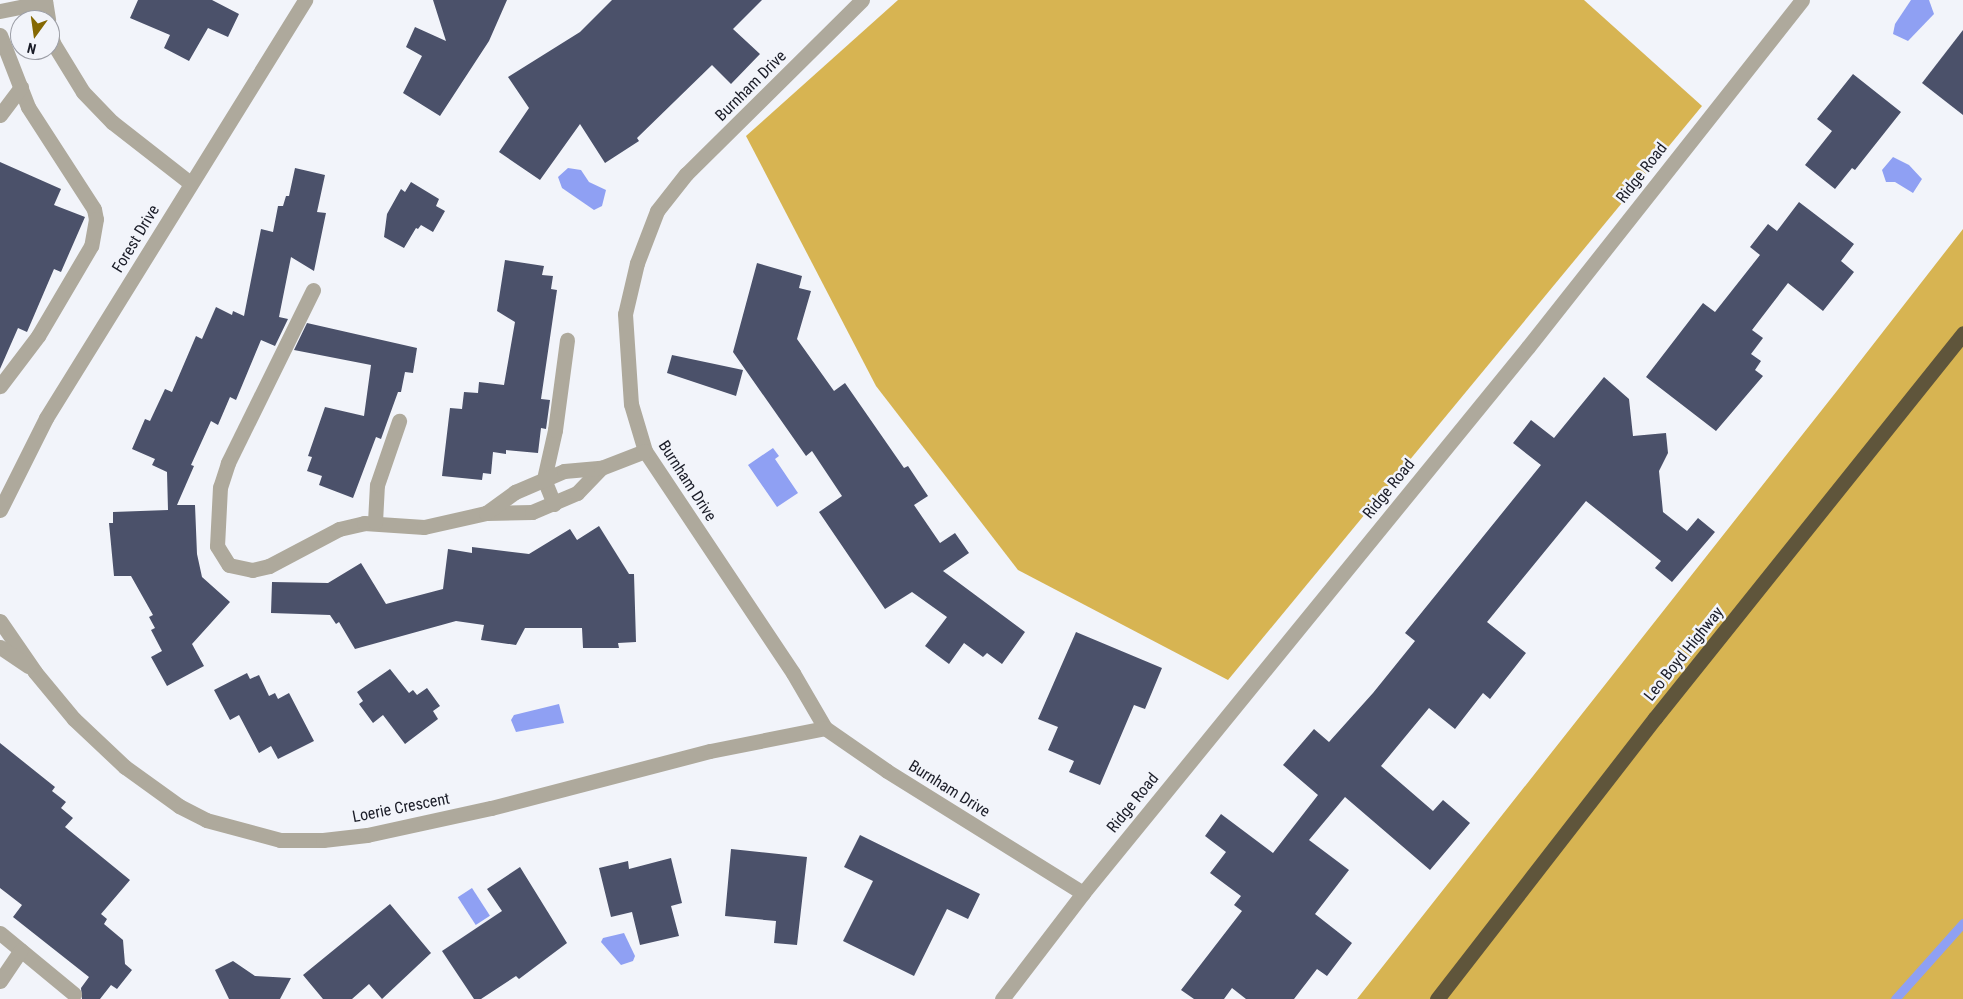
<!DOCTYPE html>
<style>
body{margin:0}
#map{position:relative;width:1963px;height:999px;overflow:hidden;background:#f2f4fa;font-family:"Roboto Condensed",sans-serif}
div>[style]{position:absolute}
.forest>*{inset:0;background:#d7b452}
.water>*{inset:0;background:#8fa0f3;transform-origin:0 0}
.stream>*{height:9px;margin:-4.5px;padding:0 4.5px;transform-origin:4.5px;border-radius:4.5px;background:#8fa0f3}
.building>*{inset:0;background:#4b516a}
.minor>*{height:15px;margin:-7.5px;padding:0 7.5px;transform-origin:7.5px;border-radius:7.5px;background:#aea99c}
.highway>*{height:15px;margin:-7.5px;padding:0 7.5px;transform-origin:7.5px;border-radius:7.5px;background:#5f553b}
span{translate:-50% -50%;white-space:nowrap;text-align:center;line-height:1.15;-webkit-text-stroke:5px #f2f4fa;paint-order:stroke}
.street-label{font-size:16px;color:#1a1c27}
.north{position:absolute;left:10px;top:10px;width:50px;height:50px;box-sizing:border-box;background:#f2f4fa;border:1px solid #9c9ea6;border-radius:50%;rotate:194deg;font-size:14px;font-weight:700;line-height:20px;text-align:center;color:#1a1c27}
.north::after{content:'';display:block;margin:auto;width:18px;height:22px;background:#856802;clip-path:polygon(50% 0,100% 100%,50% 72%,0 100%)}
</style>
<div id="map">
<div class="forest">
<div style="clip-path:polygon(898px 0,1584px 0,1702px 106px,1228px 680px,1018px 570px,876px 386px,746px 136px)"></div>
<div style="clip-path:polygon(1963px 229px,1963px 999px,1357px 999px,1840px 387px)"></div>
</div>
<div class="water">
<div style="clip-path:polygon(1911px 0,1929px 0,1934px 14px,1908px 41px,1893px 34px,1895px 24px)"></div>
<div style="clip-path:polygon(1893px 157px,1909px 165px,1922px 179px,1913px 193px,1895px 182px,1886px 182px,1882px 170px)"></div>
<div style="clip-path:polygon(568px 168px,581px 170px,589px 182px,606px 190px,602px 206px,594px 210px,562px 188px,558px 177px)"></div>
<div style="clip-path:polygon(773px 448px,779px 456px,775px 459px,798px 493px,777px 507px,748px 465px)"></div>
<div style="clip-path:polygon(559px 704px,564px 723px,516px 732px,511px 720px,514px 715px)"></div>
<div style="left:472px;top:888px;width:33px;height:17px;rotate:57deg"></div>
<div style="clip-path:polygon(624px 933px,635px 956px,633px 961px,621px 965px,601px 942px,603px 938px)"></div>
</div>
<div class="stream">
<div style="left:1895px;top:999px;width:102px;rotate:-48.2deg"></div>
</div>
<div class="building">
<div style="clip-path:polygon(138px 0,212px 0,239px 14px,228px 37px,208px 28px,189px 61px,164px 48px,170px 35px,130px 18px)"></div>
<div style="clip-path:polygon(433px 0,507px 0,489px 41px,440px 116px,403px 93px,422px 56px,406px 47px,415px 27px,446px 41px)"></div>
<div style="clip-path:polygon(612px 0,762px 0,733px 29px,760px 54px,731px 84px,712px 65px,637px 138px,639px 141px,605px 163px,580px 124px,540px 180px,499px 152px,529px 108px,508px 77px,580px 32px)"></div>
<div style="clip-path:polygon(1963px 30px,1963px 115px,1922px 83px)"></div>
<div style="clip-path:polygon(1853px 74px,1901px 112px,1855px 170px,1852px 168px,1835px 189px,1805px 165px,1832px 131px,1817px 119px)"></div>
<div style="clip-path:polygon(0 162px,61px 189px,54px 205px,85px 217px,61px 272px,54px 269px,27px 332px,18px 328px,0 369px)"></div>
<div style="clip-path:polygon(295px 168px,325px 175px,317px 212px,326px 213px,314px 271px,291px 257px,279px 317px,288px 319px,275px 346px,261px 340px,236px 400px,230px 397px,218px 425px,211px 421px,191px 465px,194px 466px,177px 505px,195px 505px,197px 554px,202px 577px,230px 602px,192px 644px,204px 666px,167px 686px,151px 657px,162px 651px,151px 630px,155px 628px,149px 617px,153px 615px,131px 576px,114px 576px,109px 523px,113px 523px,113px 512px,168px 510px,167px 472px,152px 465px,155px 459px,132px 449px,145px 419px,150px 421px,165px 389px,172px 392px,196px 336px,202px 339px,216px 307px,232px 315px,233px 311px,244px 316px,261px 229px,273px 232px,278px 206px,283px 206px,286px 196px,289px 196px)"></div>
<div style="clip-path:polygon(411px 182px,439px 199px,436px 206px,445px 211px,433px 232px,421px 225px,418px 229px,416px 228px,404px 248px,384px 237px,387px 214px,401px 189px,405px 192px)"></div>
<div style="clip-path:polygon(1799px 202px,1854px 244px,1841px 261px,1854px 272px,1823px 311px,1788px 283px,1752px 330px,1763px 338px,1751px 354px,1761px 361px,1755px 370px,1763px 376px,1716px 431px,1646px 377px,1703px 303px,1715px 312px,1760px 255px,1750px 247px,1768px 224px,1777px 231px)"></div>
<div style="clip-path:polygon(505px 260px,544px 266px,542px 275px,553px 276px,551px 289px,557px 290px,541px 399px,550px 400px,546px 429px,541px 428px,538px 453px,506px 450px,506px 454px,493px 452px,491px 474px,483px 473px,482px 480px,442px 476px,450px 408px,462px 409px,464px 392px,478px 393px,479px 382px,504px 385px,515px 322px,497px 311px)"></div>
<div style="clip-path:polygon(757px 263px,802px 276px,799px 288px,811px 291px,797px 339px,834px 391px,845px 383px,904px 468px,908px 466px,928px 496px,914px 505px,940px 543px,955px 533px,969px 553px,943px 571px,1025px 632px,1002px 664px,987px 653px,983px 657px,964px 643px,949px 664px,925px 646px,947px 617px,912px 592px,885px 609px,819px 512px,842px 496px,812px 451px,806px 456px,733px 352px)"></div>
<div style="clip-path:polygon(307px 323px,417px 348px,413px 373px,405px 372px,401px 392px,398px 392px,381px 439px,376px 437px,353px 498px,319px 485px,322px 476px,307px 471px,312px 457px,308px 456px,325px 407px,364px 416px,371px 365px,294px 350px)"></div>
<div style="clip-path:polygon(672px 355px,743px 370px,736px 396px,667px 373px)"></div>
<div style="clip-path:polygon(1604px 377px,1629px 399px,1633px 436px,1666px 433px,1668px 453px,1659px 471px,1663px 512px,1687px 531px,1698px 518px,1715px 532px,1672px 582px,1655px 568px,1661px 561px,1586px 501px,1487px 622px,1526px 653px,1490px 699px,1483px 693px,1455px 729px,1429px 708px,1381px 766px,1433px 811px,1443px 800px,1470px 823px,1430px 870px,1345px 797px,1309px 840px,1349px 870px,1315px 914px,1352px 943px,1327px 976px,1317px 969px,1294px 999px,1246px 999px,1232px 988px,1224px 999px,1194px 999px,1181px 990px,1242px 911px,1234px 905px,1241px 896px,1210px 873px,1226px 852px,1205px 836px,1221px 814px,1273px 853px,1318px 795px,1283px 765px,1314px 729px,1329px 742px,1373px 693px,1415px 641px,1405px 633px,1541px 465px,1513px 443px,1531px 420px,1554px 438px)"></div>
<div style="clip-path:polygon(599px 526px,629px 574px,634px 574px,636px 642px,618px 643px,619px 648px,583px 648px,582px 628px,525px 628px,516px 645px,481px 640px,484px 625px,456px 621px,355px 649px,339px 622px,336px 624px,330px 615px,271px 613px,272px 582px,328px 583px,361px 563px,386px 604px,443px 589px,448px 549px,472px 553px,472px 547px,529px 554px,570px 529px,577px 540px)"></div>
<div style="clip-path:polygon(1076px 632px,1162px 668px,1145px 709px,1134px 705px,1100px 785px,1069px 772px,1074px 761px,1048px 750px,1058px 727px,1038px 719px)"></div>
<div style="clip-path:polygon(390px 669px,409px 693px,413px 690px,417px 695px,427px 688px,440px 706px,433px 711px,438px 719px,405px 744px,383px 715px,373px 723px,359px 704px,363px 701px,357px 692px)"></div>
<div style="clip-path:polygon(247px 673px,250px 679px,259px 675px,269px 696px,275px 693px,278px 699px,289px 693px,314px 741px,278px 759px,271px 746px,259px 753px,239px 715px,230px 720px,214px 690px)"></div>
<div style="clip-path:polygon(0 743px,55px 787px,52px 791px,66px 802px,61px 808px,73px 818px,65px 827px,130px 880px,101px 914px,107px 919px,104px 924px,123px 940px,125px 964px,132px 970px,117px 989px,111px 985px,100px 999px,82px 999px,81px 988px,89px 977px,13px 917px,22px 905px,0 888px)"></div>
<div style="clip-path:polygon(860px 835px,980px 894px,968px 919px,947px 909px,914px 976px,843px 941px,873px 881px,844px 867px)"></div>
<div style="clip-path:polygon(731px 849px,807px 857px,797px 945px,774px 943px,776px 921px,725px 916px)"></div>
<div style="clip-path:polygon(671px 858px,682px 903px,671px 906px,679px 936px,640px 945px,632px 912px,611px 917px,599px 868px,628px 861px,629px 869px)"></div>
<div style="clip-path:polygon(520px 867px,567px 943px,519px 979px,516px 976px,481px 999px,474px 999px,442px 951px,502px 911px,487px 889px)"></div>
<div style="clip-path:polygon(390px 904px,431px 953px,382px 999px,369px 984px,352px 999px,323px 999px,303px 975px)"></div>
<div style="clip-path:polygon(233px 961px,255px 976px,291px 978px,280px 999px,229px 999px,215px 970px)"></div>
</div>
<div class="minor">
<div style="left:45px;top:0;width:20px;rotate:81deg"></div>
<div style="left:862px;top:0;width:247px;rotate:135.3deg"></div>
<div style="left:686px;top:174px;width:47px;rotate:128.1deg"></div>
<div style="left:657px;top:211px;width:56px;rotate:111deg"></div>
<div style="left:637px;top:263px;width:52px;rotate:103.2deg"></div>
<div style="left:625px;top:314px;width:90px;rotate:86.2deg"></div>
<div style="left:631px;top:404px;width:49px;rotate:73.4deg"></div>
<div style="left:645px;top:451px;width:267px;rotate:56.3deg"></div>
<div style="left:793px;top:673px;width:64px;rotate:59.8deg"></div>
<div style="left:825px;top:728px;width:75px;rotate:34.7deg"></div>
<div style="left:887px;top:771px;width:231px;rotate:31.9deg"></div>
<div style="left:0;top:11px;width:46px;rotate:-11.3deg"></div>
<div style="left:50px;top:28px;width:15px;rotate:79deg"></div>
<div style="left:53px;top:43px;width:57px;rotate:58.5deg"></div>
<div style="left:83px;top:92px;width:42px;rotate:46deg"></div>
<div style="left:112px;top:122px;width:99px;rotate:38deg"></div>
<div style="left:0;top:35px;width:77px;rotate:68.7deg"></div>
<div style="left:28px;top:107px;width:121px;rotate:57.1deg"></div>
<div style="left:94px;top:209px;width:10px;rotate:79deg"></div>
<div style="left:96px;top:219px;width:27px;rotate:100deg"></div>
<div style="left:91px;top:246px;width:104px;rotate:120.5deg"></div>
<div style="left:38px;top:336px;width:63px;rotate:127.2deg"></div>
<div style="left:0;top:115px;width:35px;rotate:-53deg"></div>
<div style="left:313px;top:290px;width:193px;rotate:116.2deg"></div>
<div style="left:228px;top:463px;width:25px;rotate:108deg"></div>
<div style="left:220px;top:487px;width:59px;rotate:92.9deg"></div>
<div style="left:217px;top:546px;width:22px;rotate:58deg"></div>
<div style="left:229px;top:565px;width:24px;rotate:12deg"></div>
<div style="left:252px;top:570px;width:17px;rotate:-13deg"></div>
<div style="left:269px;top:566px;width:79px;rotate:-27.9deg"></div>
<div style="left:339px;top:529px;width:26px;rotate:-13deg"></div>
<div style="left:364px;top:523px;width:60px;rotate:3.8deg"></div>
<div style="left:424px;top:527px;width:64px;rotate:-12.7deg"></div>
<div style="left:486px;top:513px;width:46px;rotate:-1.2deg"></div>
<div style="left:532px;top:512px;width:49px;rotate:-22.9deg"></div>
<div style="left:577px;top:493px;width:35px;rotate:-46deg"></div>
<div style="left:554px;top:504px;width:27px;rotate:-112deg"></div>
<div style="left:544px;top:479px;width:50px;rotate:-77.3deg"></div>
<div style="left:555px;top:430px;width:91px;rotate:-82.4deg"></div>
<div style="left:0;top:510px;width:103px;rotate:-63.4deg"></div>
<div style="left:46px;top:418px;width:492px;rotate:-58.2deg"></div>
<div style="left:486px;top:513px;width:36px;rotate:-36deg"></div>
<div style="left:515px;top:492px;width:53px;rotate:-23.2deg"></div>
<div style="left:564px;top:471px;width:37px;rotate:-5deg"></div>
<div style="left:601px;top:468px;width:47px;rotate:-21.1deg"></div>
<div style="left:375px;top:522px;width:37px;rotate:-87deg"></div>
<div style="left:377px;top:485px;width:68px;rotate:-71deg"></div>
<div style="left:0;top:621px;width:62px;rotate:55.5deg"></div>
<div style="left:35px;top:672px;width:61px;rotate:50.3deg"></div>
<div style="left:74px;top:719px;width:70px;rotate:43.3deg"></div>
<div style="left:125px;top:767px;width:67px;rotate:35.8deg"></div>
<div style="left:179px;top:806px;width:30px;rotate:27deg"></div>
<div style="left:206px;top:820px;width:77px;rotate:15.1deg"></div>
<div style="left:280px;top:840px;width:43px"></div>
<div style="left:323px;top:840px;width:44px;rotate:-6.5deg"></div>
<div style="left:367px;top:835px;width:127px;rotate:-12.3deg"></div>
<div style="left:491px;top:808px;width:226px;rotate:-14.6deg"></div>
<div style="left:710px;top:751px;width:117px;rotate:-11.3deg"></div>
<div style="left:0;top:647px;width:34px;rotate:34deg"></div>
<div style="left:0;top:933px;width:96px;rotate:39.5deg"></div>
<div style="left:0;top:981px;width:37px;rotate:-56deg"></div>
<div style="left:1002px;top:999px;width:133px;rotate:-52.6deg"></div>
<div style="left:1083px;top:893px;width:704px;rotate:-50.82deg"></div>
<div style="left:1528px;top:347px;width:442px;rotate:-51.7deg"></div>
</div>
<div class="highway">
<div style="left:1437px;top:999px;width:356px;rotate:-52.2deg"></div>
<div style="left:1655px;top:718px;width:493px;rotate:-51.3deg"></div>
</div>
<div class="street-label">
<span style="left:751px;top:86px;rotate:-45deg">Burnham Drive</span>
<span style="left:1642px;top:173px;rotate:-52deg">Ridge Road</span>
<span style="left:136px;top:239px;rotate:-59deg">Forest Drive</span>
<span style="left:687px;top:481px;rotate:57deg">Burnham Drive</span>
<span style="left:1389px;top:489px;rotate:-51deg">Ridge Road</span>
<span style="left:1684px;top:654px;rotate:-51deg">Leo Boyd Highway</span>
<span style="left:949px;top:789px;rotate:32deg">Burnham Drive</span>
<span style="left:1133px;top:803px;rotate:-51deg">Ridge Road</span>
<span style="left:401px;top:808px;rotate:-11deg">Loerie Crescent</span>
</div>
<div class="north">N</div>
</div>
